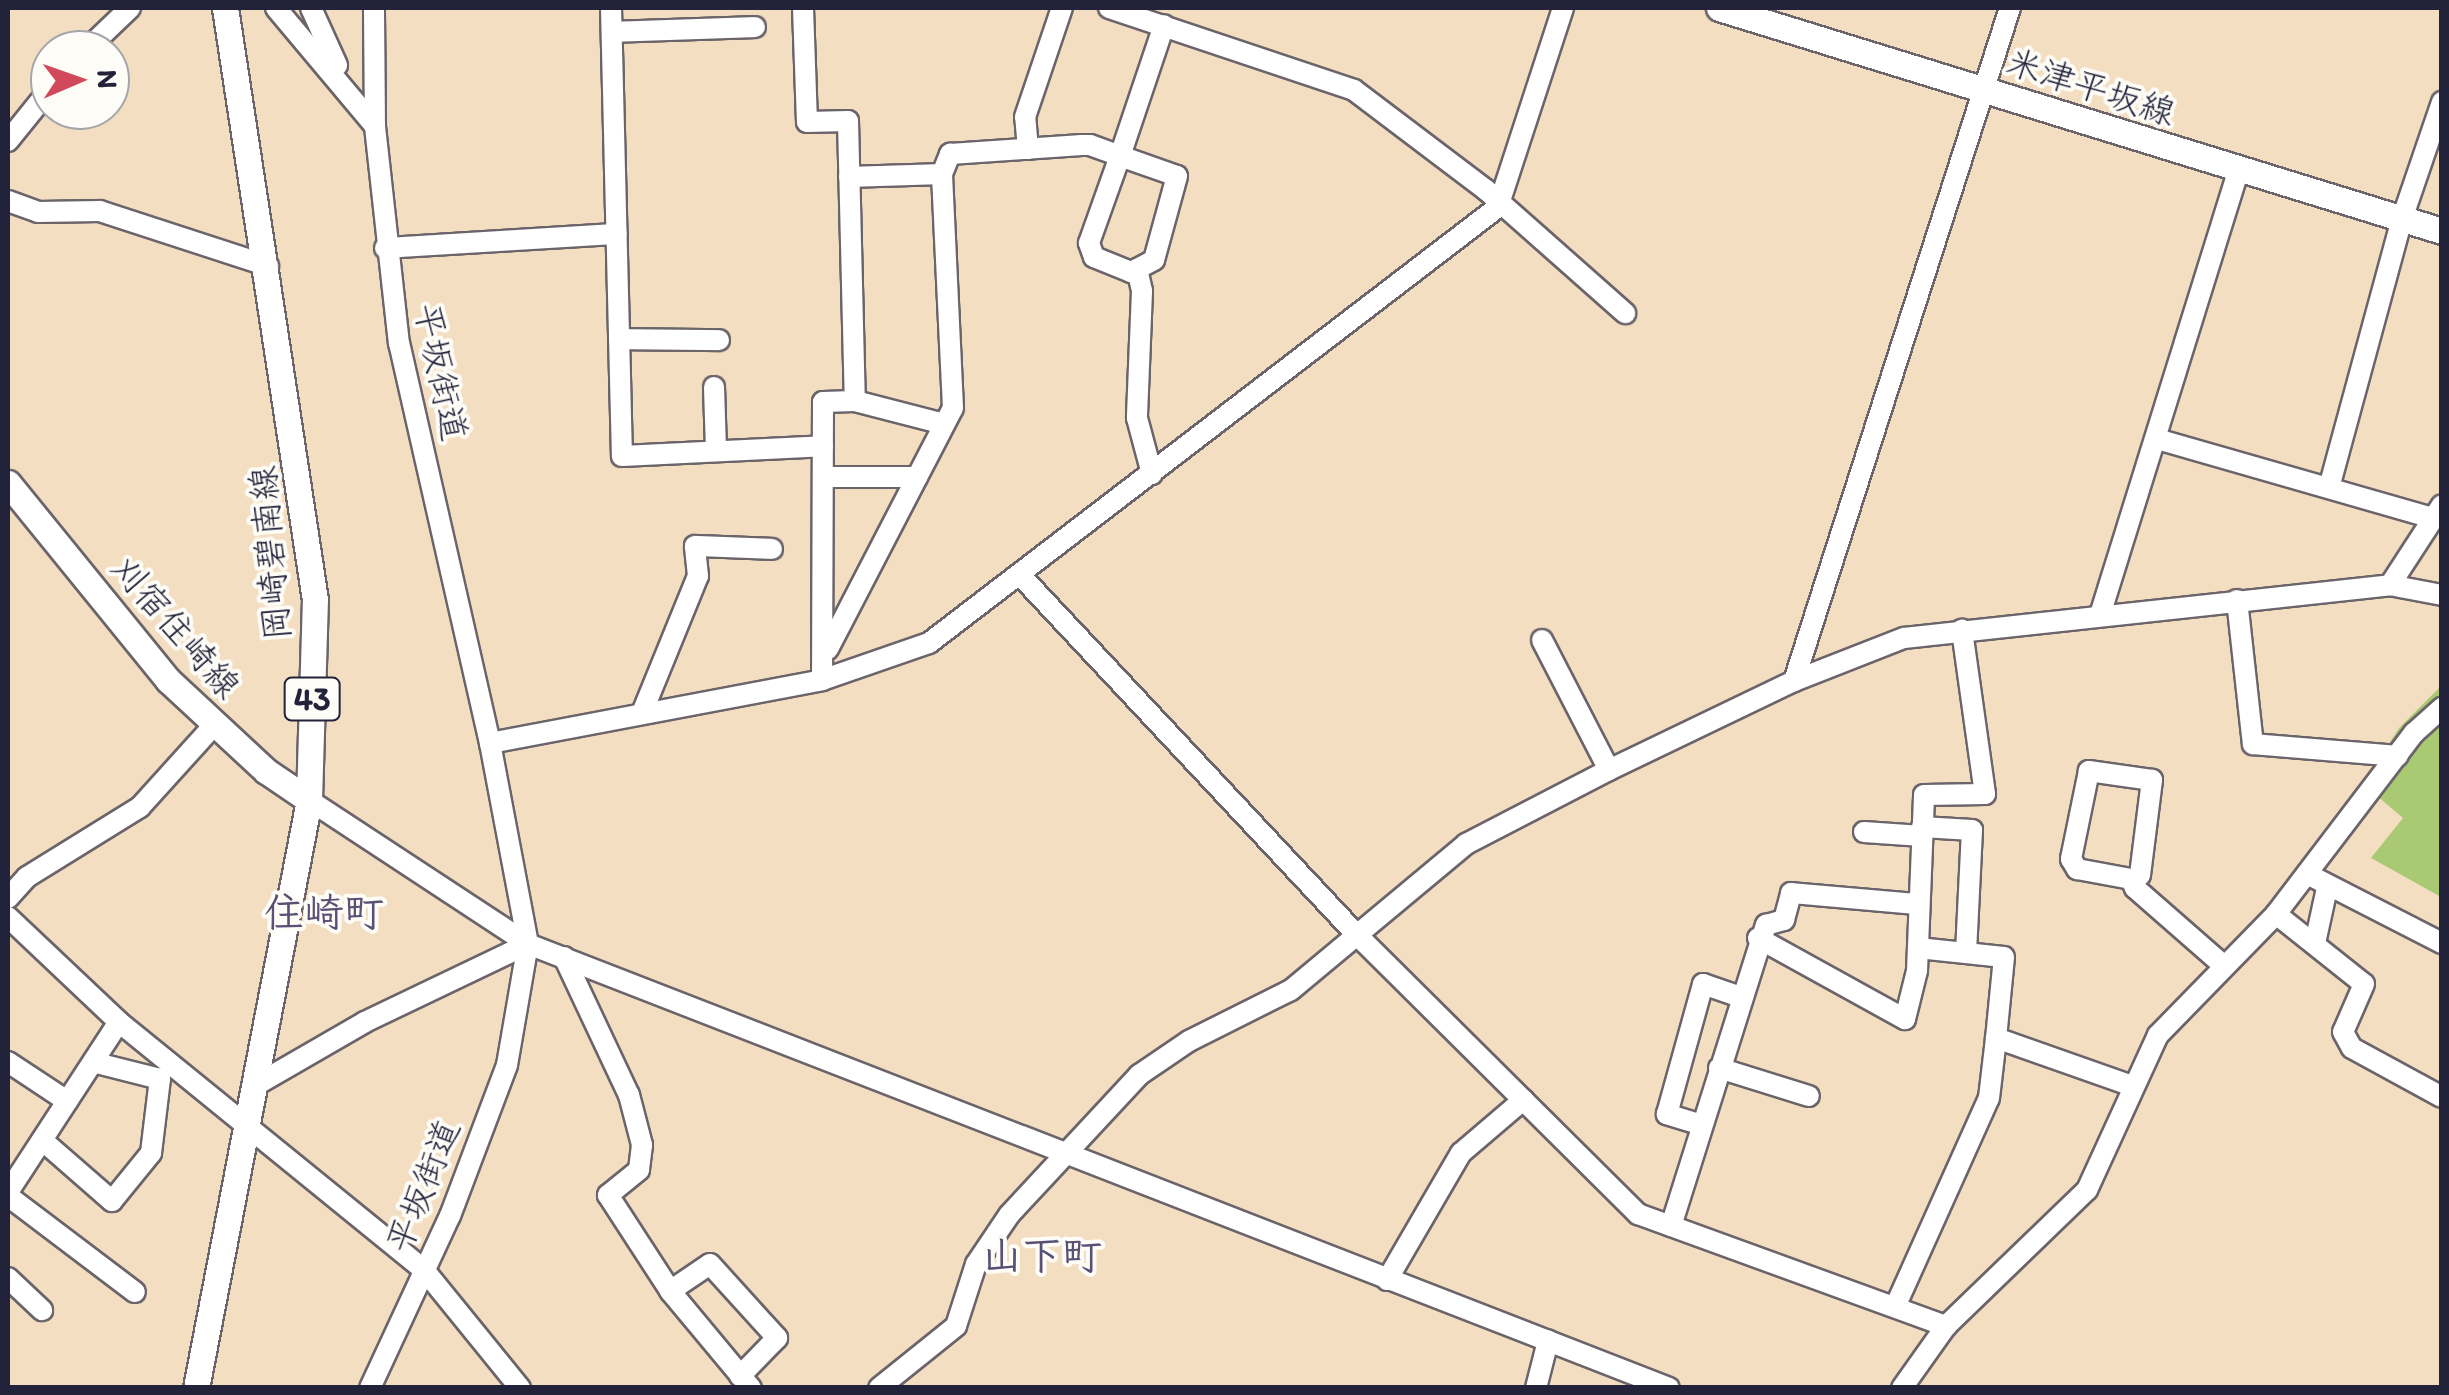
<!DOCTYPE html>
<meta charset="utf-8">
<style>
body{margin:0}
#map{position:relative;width:2449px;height:1395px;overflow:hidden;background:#f3dec1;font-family:Itim,"Klee One",sans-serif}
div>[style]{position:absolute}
.green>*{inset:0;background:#a9ca72}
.roads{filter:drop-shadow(2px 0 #6b646a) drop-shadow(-2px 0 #6b646a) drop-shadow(0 2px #6b646a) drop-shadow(0 -2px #6b646a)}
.minor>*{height:20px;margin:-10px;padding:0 10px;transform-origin:10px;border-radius:10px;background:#fff}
.major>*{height:25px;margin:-12.5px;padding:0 12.5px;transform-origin:12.5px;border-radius:12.5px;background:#fff}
span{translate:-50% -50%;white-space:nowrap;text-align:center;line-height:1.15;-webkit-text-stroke:8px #fdfcf7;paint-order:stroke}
.shield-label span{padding:2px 8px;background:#fdfcf7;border:2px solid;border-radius:8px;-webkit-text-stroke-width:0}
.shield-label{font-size:32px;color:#22223b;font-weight:700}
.street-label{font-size:35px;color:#22223b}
.quarter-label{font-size:40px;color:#595075;font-weight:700}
.frame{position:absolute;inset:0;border:10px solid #22223b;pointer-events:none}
.north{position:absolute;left:30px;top:30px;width:100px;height:100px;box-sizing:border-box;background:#fdfcf7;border:2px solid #a5a5ac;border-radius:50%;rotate:88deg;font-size:28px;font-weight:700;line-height:40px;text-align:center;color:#22223b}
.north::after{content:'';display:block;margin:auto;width:35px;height:45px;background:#d1495b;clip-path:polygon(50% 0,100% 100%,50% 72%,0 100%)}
</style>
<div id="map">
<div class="green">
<div style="clip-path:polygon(2441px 686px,2441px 897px,2371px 858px,2403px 818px,2363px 784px,2399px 728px)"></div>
</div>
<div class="roads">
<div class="minor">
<div style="left:276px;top:8px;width:154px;rotate:50deg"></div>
<div style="left:311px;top:8px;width:63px;rotate:65.5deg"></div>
<div style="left:611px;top:8px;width:448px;rotate:88.6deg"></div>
<div style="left:622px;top:456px;width:201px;rotate:-2.8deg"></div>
<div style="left:803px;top:8px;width:114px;rotate:88deg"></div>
<div style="left:807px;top:122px;width:41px;rotate:-1.4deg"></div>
<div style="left:848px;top:121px;width:280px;rotate:88.6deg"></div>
<div style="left:855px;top:401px;width:32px;rotate:178deg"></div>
<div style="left:823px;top:402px;width:278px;rotate:90.2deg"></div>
<div style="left:1109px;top:8px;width:258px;rotate:18.5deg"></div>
<div style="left:1354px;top:90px;width:166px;rotate:37.1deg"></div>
<div style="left:1486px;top:190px;width:186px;rotate:41.5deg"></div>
<div style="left:612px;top:32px;width:143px;rotate:-2deg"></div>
<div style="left:86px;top:50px;width:61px;rotate:-43.7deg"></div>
<div style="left:8px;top:141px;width:67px;rotate:-51.1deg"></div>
<div style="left:1028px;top:149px;width:32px;rotate:-95deg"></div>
<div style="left:1025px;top:117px;width:115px;rotate:-71.3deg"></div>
<div style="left:942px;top:174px;width:22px;rotate:-68deg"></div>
<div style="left:950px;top:154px;width:132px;rotate:-3.9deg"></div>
<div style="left:1082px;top:145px;width:8px"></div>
<div style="left:1090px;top:145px;width:32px;rotate:20deg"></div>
<div style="left:1120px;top:156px;width:60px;rotate:19.3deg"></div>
<div style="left:1177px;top:176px;width:87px;rotate:105.3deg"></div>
<div style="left:1154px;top:260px;width:26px;rotate:152deg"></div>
<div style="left:1131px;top:272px;width:40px;rotate:-158deg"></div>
<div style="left:1094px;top:257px;width:15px;rotate:-110deg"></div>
<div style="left:1089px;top:243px;width:92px;rotate:-70.4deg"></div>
<div style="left:1120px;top:156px;width:138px;rotate:-71.4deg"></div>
<div style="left:8px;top:201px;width:32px;rotate:20deg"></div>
<div style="left:38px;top:212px;width:62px;rotate:-0.9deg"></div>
<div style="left:100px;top:211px;width:177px;rotate:18.1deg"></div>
<div style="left:385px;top:248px;width:232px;rotate:-3.5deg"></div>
<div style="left:1137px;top:269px;width:23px;rotate:77deg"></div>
<div style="left:1142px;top:291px;width:127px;rotate:92.3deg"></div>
<div style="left:1137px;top:418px;width:58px;rotate:75deg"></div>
<div style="left:619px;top:339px;width:100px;rotate:0.6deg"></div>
<div style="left:714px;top:387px;width:64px;rotate:88.2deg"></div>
<div style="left:855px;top:401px;width:92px;rotate:14.5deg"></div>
<div style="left:2157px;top:439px;width:287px;rotate:16deg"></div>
<div style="left:824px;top:477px;width:93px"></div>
<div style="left:2330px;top:484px;width:275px;rotate:-74.8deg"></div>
<div style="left:2402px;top:219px;width:124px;rotate:-71.1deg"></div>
<div style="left:1020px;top:575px;width:495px;rotate:46.9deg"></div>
<div style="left:1358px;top:936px;width:395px;rotate:44.8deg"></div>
<div style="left:1638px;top:1214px;width:328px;rotate:20deg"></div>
<div style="left:2390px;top:585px;width:95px;rotate:-57deg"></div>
<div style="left:2237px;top:600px;width:145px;rotate:83.7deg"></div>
<div style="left:2253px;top:744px;width:145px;rotate:4.7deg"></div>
<div style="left:2100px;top:615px;width:466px;rotate:-72.7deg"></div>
<div style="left:1542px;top:640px;width:146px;rotate:62.7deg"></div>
<div style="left:828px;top:649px;width:271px;rotate:-62.6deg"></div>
<div style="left:953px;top:408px;width:234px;rotate:-92.7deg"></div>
<div style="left:942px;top:174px;width:93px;rotate:178.2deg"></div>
<div style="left:1794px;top:681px;width:707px;rotate:-72.21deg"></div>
<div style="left:642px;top:713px;width:148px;rotate:-67.8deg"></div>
<div style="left:698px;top:576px;width:30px;rotate:-96deg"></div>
<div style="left:695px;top:546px;width:77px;rotate:2.2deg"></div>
<div style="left:490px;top:743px;width:338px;rotate:-10.7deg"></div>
<div style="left:822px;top:680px;width:113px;rotate:-19.1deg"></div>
<div style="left:929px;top:643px;width:717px;rotate:-37.46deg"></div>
<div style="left:1498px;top:207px;width:209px;rotate:-71.9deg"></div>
<div style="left:309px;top:800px;width:262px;rotate:33.3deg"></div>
<div style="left:528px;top:944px;width:1224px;rotate:21.26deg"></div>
<div style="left:1922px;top:827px;width:50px;rotate:3.4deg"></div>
<div style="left:1972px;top:830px;width:123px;rotate:92.8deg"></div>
<div style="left:1864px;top:832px;width:58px;rotate:3.9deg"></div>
<div style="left:2307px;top:874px;width:152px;rotate:27.1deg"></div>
<div style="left:2132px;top:881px;width:10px;rotate:-37deg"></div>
<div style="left:2140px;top:875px;width:96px;rotate:-82.8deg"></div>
<div style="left:2152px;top:780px;width:64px;rotate:-171.9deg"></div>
<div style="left:2089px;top:771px;width:90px;rotate:101.6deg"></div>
<div style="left:2071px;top:859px;width:12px;rotate:59deg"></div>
<div style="left:2077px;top:869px;width:55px;rotate:10.5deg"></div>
<div style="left:2131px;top:879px;width:10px;rotate:66deg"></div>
<div style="left:2135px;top:888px;width:117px;rotate:41.2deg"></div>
<div style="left:8px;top:898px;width:28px;rotate:-48deg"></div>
<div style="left:27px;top:877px;width:133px;rotate:-31.8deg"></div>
<div style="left:140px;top:807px;width:110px;rotate:-47.9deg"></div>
<div style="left:2276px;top:914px;width:112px;rotate:38.5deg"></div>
<div style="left:2364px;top:984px;width:52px;rotate:113.6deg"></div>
<div style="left:2343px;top:1032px;width:18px;rotate:61deg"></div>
<div style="left:2352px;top:1048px;width:102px;rotate:28.6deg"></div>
<div style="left:8px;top:917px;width:153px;rotate:43.4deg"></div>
<div style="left:119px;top:1022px;width:395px;rotate:39.1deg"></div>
<div style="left:425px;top:1271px;width:151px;rotate:50.9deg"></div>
<div style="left:1758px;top:938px;width:168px;rotate:28.9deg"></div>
<div style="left:1905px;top:1019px;width:49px;rotate:-76deg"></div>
<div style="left:1917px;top:971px;width:176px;rotate:-87.7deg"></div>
<div style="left:1924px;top:795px;width:61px;rotate:-0.9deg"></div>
<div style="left:1985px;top:794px;width:166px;rotate:-98deg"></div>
<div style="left:2315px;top:943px;width:56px;rotate:-77.7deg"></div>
<div style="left:1918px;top:948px;width:86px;rotate:6deg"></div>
<div style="left:2004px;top:957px;width:81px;rotate:95.6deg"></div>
<div style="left:1996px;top:1038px;width:144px;rotate:19.4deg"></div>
<div style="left:564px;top:957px;width:153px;rotate:64.8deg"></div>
<div style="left:629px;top:1095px;width:52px;rotate:75.4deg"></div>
<div style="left:642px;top:1145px;width:25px;rotate:97deg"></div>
<div style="left:639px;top:1170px;width:40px;rotate:141deg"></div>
<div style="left:608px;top:1195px;width:116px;rotate:57deg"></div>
<div style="left:671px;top:1292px;width:125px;rotate:50.2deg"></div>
<div style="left:8px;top:1062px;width:71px;rotate:33.5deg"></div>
<div style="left:1719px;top:1068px;width:94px;rotate:17.3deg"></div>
<div style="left:256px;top:1085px;width:126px;rotate:-30deg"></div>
<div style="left:365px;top:1022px;width:181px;rotate:-25.6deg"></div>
<div style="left:1702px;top:1125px;width:37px;rotate:-163deg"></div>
<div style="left:1667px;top:1114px;width:135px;rotate:-74.5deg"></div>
<div style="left:1703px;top:984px;width:39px;rotate:19deg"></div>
<div style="left:42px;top:1140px;width:93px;rotate:41.1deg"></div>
<div style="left:112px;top:1201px;width:62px;rotate:-50.9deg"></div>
<div style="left:151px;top:1153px;width:75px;rotate:-83.1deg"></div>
<div style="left:160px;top:1079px;width:69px;rotate:-165.8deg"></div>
<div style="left:8px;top:1192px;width:203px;rotate:-56.9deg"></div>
<div style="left:8px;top:1196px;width:159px;rotate:37.1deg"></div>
<div style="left:1671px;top:1226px;width:316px;rotate:-72.5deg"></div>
<div style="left:1766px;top:925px;width:19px;rotate:-16deg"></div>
<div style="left:1784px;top:920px;width:28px;rotate:-75deg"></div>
<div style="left:1791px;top:893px;width:127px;rotate:5deg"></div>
<div style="left:8px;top:1278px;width:47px;rotate:43.3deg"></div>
<div style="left:1387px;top:1280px;width:147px;rotate:-59.8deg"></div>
<div style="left:1461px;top:1153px;width:82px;rotate:-40.5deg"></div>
<div style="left:670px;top:1291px;width:48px;rotate:-34deg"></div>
<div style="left:710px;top:1264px;width:100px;rotate:47.8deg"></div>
<div style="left:777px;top:1338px;width:53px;rotate:134.2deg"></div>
<div style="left:1895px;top:1307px;width:229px;rotate:-65.8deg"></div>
<div style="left:1989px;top:1098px;width:60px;rotate:-83.3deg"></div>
<div style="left:370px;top:1388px;width:190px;rotate:-65.1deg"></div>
<div style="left:450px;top:1216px;width:161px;rotate:-69.3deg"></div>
<div style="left:507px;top:1065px;width:123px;rotate:-80.2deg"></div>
<div style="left:528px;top:944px;width:205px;rotate:-100.7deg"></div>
<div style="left:490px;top:743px;width:409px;rotate:-102.8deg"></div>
<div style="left:399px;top:344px;width:219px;rotate:-96.3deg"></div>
<div style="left:375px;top:126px;width:118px;rotate:-90.5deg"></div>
<div style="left:879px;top:1388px;width:99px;rotate:-38.8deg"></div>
<div style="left:956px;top:1326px;width:65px;rotate:-72.1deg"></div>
<div style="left:976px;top:1264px;width:59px;rotate:-56deg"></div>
<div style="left:1009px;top:1215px;width:191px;rotate:-47.1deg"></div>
<div style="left:1139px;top:1075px;width:60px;rotate:-34.2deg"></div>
<div style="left:1189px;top:1041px;width:114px;rotate:-26.6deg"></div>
<div style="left:1291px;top:990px;width:228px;rotate:-39.8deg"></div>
<div style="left:1466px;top:844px;width:161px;rotate:-27.4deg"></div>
<div style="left:1609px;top:770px;width:205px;rotate:-25.7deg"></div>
<div style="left:1794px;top:681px;width:118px;rotate:-21.4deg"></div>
<div style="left:1904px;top:638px;width:489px;rotate:-6.2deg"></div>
<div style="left:2390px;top:585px;width:53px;rotate:10.9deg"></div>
<div style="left:1536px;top:1388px;width:49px;rotate:-75.7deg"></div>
<div style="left:1902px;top:1388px;width:76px;rotate:-54.6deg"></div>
<div style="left:1946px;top:1326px;width:196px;rotate:-44deg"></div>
<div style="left:2087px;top:1190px;width:170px;rotate:-65.4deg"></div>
<div style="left:2158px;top:1035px;width:169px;rotate:-45.7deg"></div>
<div style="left:2276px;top:914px;width:228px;rotate:-52.7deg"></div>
<div style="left:2414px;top:733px;width:38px;rotate:-42deg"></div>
</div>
<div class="major">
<div style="left:1719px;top:8px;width:757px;rotate:17.14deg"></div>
<div style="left:8px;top:483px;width:254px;rotate:50.9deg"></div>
<div style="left:168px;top:680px;width:134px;rotate:42.9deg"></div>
<div style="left:266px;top:771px;width:52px;rotate:34deg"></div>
<div style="left:196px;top:1388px;width:599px;rotate:-79.12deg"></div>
<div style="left:309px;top:800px;width:200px;rotate:-88.3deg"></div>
<div style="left:315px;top:600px;width:599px;rotate:-98.64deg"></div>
</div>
</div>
<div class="shield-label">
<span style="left:312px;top:699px">43</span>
</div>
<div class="street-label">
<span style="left:2091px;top:87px;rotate:18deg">米津平坂線</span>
<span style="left:441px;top:372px;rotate:78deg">平坂街道</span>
<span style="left:270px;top:553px;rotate:-95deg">岡崎碧南線</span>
<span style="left:176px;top:627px;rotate:49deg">刈宿住崎線</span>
<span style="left:423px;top:1186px;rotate:-68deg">平坂街道</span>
</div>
<div class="quarter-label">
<span style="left:324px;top:912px">住崎町</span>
<span style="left:1042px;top:1255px">山下町</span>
</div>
<div class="frame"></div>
<div class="north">N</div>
</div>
